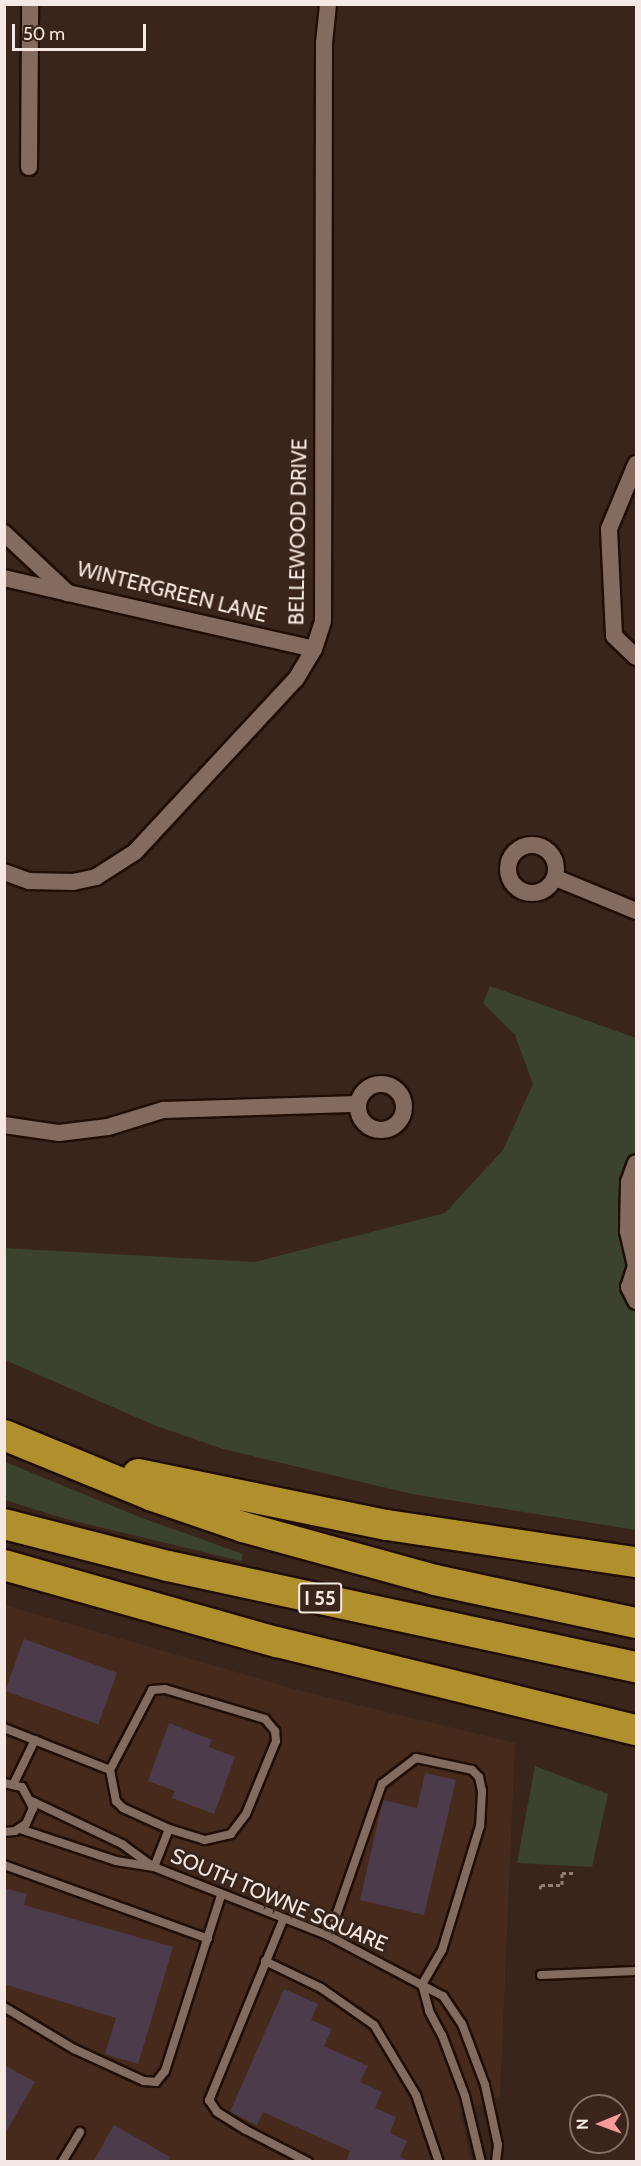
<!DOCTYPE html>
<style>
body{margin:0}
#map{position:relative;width:641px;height:2166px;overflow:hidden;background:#39251b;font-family:Cabin,sans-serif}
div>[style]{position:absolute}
.built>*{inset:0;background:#462b1d}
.green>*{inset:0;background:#3b432f}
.building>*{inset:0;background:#4c3b4b;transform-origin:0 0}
.path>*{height:3px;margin-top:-1.5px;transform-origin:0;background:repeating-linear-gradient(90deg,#8f7e75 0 4.5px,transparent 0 7.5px)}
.roads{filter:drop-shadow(2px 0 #200d05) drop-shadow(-2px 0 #200d05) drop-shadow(0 2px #200d05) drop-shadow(0 -2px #200d05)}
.service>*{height:8px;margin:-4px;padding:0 4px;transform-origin:4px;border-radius:4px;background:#836b5f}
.minor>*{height:16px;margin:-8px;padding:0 8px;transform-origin:8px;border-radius:8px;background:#836b5f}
.minor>.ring{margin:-8px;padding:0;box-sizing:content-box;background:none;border:16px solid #836b5f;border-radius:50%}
.motorway>*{height:30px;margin:-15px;padding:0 15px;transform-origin:15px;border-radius:15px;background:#af902c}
span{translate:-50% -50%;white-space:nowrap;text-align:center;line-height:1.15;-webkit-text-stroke:6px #39251b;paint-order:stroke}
.shield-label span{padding:2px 4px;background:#39251b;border:2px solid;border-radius:4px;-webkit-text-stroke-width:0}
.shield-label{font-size:20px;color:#f6e8e2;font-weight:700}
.street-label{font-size:21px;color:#f6e8e2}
.frame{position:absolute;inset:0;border:6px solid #f6e8e2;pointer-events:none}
.north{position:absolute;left:569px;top:2094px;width:60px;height:60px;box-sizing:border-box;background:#39251b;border:2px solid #85736b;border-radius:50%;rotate:269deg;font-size:16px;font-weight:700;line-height:24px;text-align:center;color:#f6e8e2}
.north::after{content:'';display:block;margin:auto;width:21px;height:27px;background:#f59b99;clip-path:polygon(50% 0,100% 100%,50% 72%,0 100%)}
.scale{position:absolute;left:12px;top:24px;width:134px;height:27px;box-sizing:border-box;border:3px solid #f6e8e2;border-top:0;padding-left:8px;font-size:18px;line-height:21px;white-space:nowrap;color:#f6e8e2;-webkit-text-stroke:4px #39251b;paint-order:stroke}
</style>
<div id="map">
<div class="built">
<div style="clip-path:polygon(4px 1605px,305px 1692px,515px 1743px,500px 2096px,460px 2113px,471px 2161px,5px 2161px)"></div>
</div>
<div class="green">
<div style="clip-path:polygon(490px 986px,636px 1038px,636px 1530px,412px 1494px,223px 1449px,154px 1425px,5px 1360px,4px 1248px,255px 1262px,445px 1213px,503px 1150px,533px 1084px,515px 1035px,483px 1003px)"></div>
<div style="clip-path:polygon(5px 1462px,142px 1518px,243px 1554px,241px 1561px,66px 1519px,5px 1500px)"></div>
<div style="clip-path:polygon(535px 1766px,608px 1794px,592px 1867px,517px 1863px)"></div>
</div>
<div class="building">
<div style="left:24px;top:1639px;width:99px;height:55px;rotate:20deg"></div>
<div style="clip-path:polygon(169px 1723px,212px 1740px,209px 1747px,235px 1757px,214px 1814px,172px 1798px,175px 1791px,148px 1781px)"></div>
<div style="clip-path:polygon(425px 1773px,456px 1780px,424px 1915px,360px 1900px,383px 1800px,417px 1808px)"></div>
<div style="clip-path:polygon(4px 1888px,27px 1894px,24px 1905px,173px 1947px,138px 2064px,105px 2054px,116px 2018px,4px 1984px)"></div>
<div style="clip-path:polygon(284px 1989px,318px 2004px,311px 2020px,332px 2029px,324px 2046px,368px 2066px,360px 2082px,382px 2092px,375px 2108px,396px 2117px,390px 2133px,407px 2141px,400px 2157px,411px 2162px,346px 2162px,350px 2151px,263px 2112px,257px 2125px,230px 2112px)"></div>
<div style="clip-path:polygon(4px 2065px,35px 2082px,4px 2135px)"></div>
<div style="clip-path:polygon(114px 2125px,170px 2157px,168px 2162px,93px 2162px)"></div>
</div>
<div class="path">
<div style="left:540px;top:1889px;width:4px;rotate:-76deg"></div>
<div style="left:541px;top:1885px;width:21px"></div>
<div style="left:562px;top:1885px;width:12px;rotate:-90deg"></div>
<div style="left:562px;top:1873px;width:11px"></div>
</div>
<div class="roads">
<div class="service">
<div style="left:4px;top:1728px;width:114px;rotate:21.6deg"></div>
<div style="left:110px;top:1770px;width:32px;rotate:79deg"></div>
<div style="left:116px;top:1801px;width:10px;rotate:45deg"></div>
<div style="left:123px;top:1808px;width:51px;rotate:24.5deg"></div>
<div style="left:169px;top:1829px;width:41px;rotate:111.5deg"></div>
<div style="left:110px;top:1770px;width:90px;rotate:-62.3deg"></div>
<div style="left:152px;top:1690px;width:13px;rotate:-4deg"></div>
<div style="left:165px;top:1689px;width:104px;rotate:16.7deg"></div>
<div style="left:265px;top:1719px;width:16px;rotate:50deg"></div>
<div style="left:275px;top:1731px;width:10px;rotate:84deg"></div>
<div style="left:276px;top:1741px;width:79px;rotate:112.3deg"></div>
<div style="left:246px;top:1814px;width:25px;rotate:127deg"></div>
<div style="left:231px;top:1834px;width:27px;rotate:167deg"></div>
<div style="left:205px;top:1840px;width:38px;rotate:-163deg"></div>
<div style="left:4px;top:1783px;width:18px;rotate:13deg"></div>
<div style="left:22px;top:1787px;width:24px;rotate:62deg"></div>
<div style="left:33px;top:1808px;width:17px;rotate:114deg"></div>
<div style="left:26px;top:1824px;width:13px;rotate:148deg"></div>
<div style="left:15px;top:1831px;width:11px;rotate:175deg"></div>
<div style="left:14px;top:1783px;width:48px;rotate:-64deg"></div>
<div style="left:32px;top:1801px;width:100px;rotate:25.5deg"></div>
<div style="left:122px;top:1844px;width:36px;rotate:36deg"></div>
<div style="left:20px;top:1829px;width:101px;rotate:18.4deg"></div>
<div style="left:116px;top:1861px;width:38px;rotate:9deg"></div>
<div style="left:154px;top:1867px;width:188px;rotate:21.5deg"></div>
<div style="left:329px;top:1936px;width:129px;rotate:27.8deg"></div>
<div style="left:443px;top:1996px;width:34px;rotate:56deg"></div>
<div style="left:462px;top:2024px;width:65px;rotate:69.3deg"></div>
<div style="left:485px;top:2085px;width:61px;rotate:77.8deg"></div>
<div style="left:498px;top:2145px;width:17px;rotate:97deg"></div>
<div style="left:4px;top:1865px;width:217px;rotate:19.9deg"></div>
<div style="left:283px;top:1920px;width:195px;rotate:112.3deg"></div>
<div style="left:209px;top:2100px;width:14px;rotate:56deg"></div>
<div style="left:217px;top:2112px;width:34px;rotate:32deg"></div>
<div style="left:246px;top:2130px;width:70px;rotate:27.3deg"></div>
<div style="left:329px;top:1936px;width:161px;rotate:-70.8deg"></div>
<div style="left:382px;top:1784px;width:43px;rotate:-37.4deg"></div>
<div style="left:416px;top:1758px;width:57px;rotate:12.1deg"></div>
<div style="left:472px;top:1770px;width:10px;rotate:45deg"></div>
<div style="left:479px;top:1777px;width:14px;rotate:78deg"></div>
<div style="left:482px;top:1791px;width:35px;rotate:93deg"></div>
<div style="left:480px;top:1826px;width:130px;rotate:107deg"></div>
<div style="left:442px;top:1950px;width:39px;rotate:120deg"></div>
<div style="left:265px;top:1961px;width:62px;rotate:25.7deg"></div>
<div style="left:321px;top:1988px;width:65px;rotate:34.9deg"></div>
<div style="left:374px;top:2025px;width:82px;rotate:59deg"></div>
<div style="left:416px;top:2095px;width:71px;rotate:71.1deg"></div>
<div style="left:541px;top:1975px;width:95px;rotate:-2.4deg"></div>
<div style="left:422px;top:1984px;width:28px;rotate:75deg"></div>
<div style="left:429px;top:2011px;width:27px;rotate:62deg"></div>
<div style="left:442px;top:2035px;width:65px;rotate:69.3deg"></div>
<div style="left:465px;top:2096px;width:68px;rotate:76.4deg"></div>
<div style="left:4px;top:2007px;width:82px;rotate:31deg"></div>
<div style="left:74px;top:2049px;width:77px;rotate:24.6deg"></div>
<div style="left:144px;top:2081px;width:12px;rotate:5deg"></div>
<div style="left:156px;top:2082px;width:14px;rotate:-51deg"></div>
<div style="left:165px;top:2071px;width:185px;rotate:-72.3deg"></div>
<div style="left:62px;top:2162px;width:35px;rotate:-59deg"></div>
</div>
<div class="minor">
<div style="left:29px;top:167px;width:163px;rotate:-89.6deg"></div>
<div style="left:636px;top:464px;width:70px;rotate:112.6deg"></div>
<div style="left:609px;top:529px;width:107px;rotate:87.3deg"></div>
<div style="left:614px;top:636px;width:30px;rotate:44deg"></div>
<div style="left:4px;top:533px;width:88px;rotate:43.2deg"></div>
<div style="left:68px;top:593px;width:252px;rotate:12.8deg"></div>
<div style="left:4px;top:578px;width:66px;rotate:13.2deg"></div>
<div class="ring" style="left:508px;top:845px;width:32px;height:32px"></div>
<div style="left:4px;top:872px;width:27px;rotate:20deg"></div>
<div style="left:29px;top:881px;width:44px;rotate:1.3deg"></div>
<div style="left:73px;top:882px;width:24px;rotate:-12deg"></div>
<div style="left:96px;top:877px;width:46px;rotate:-32.7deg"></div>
<div style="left:135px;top:852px;width:236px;rotate:-47.1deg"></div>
<div style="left:296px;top:679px;width:35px;rotate:-59deg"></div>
<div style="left:314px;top:649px;width:29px;rotate:-72deg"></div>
<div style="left:323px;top:621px;width:578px;rotate:-89.9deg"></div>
<div style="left:324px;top:43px;width:39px;rotate:-84deg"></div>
<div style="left:556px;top:878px;width:87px;rotate:22.4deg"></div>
<div class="ring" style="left:358px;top:1084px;width:30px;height:30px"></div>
<div style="left:4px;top:1125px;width:56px;rotate:8.3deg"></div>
<div style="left:59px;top:1133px;width:49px;rotate:-7deg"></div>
<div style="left:108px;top:1127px;width:58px;rotate:-17.2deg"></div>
<div style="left:163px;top:1110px;width:195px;rotate:-1.8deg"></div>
<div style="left:636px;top:1266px;width:36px;rotate:-103deg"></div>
<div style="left:628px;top:1231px;width:49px;rotate:-88.8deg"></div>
<div style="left:629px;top:1182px;width:20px;rotate:-70deg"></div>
<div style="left:636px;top:1266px;width:22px;rotate:108deg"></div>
<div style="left:629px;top:1287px;width:16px;rotate:63deg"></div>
</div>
<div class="motorway">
<div style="left:4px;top:1435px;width:158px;rotate:22.3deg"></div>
<div style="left:150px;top:1495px;width:98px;rotate:19deg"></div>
<div style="left:243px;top:1527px;width:199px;rotate:15.4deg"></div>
<div style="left:435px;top:1580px;width:206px;rotate:12.1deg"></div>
<div style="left:138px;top:1474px;width:254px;rotate:11.6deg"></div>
<div style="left:387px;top:1525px;width:252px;rotate:8.5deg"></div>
<div style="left:4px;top:1524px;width:169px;rotate:14.4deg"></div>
<div style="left:168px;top:1566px;width:479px;rotate:12.2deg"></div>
<div style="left:4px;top:1565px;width:284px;rotate:15.8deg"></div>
<div style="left:277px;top:1642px;width:370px;rotate:13.8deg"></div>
</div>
</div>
<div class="shield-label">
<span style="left:320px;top:1598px">I 55</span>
</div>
<div class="street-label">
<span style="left:298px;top:532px;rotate:-89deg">BELLEWOOD DRIVE</span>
<span style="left:172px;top:592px;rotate:14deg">WINTERGREEN LANE</span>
<span style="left:279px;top:1900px;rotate:23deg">SOUTH TOWNE SQUARE</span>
</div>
<div class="frame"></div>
<div class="north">N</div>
<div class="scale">50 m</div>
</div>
